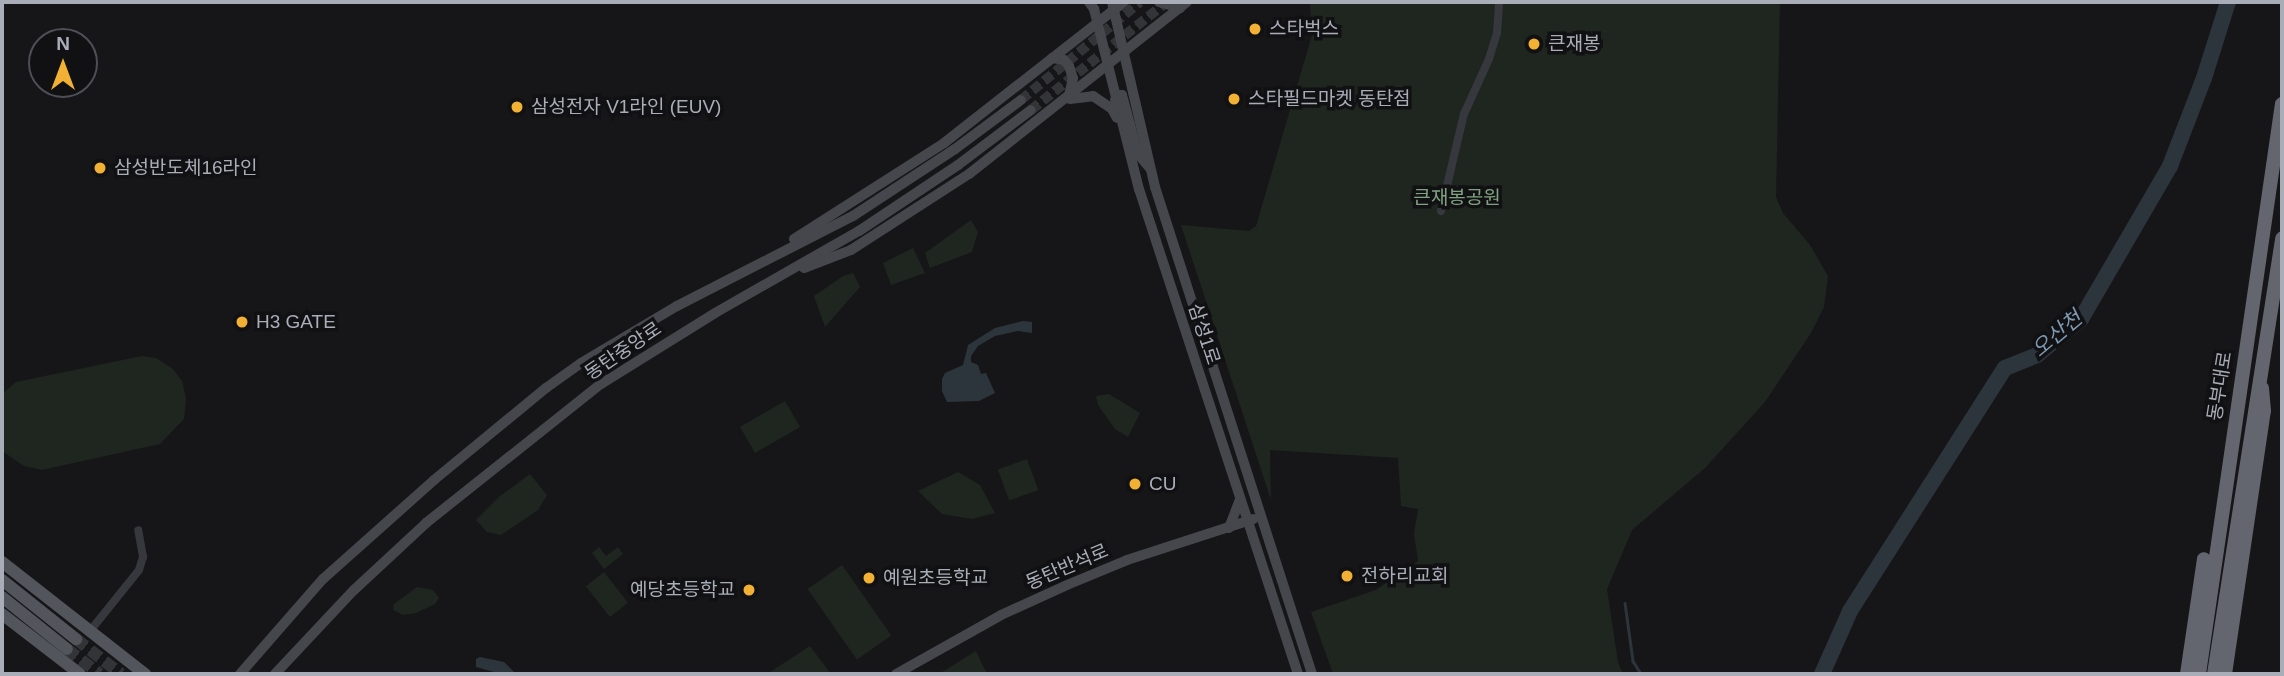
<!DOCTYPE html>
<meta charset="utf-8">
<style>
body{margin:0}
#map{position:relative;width:2284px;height:676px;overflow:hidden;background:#161618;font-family:Helvetica,"Noto Sans KR",sans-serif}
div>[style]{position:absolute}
.green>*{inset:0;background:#1e261f;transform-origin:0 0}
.water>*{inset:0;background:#2c353c}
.stream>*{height:2.5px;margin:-1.25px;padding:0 1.25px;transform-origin:1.25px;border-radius:1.25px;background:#2c353c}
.river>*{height:16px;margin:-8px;padding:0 8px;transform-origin:8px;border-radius:8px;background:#2c353c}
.secondary-tunnel>*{height:10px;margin-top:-5px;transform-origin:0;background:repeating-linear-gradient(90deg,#333438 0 10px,transparent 0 15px)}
.primary-tunnel>*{height:12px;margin-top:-6px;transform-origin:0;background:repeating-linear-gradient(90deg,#333438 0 12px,transparent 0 18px)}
.street>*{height:8px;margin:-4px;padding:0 4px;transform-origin:4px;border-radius:4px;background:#37383d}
.secondary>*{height:10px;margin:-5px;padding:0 5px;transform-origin:5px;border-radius:5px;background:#45474d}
.primary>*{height:12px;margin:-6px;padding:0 6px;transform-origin:6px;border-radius:6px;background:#53555c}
.highway>*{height:14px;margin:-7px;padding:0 7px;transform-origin:7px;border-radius:7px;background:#63666e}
.dots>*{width:19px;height:19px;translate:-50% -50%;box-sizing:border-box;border:4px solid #111113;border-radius:50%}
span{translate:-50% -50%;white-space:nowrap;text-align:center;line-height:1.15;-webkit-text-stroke:7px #111113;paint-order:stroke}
.poi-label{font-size:19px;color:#a8adb8}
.left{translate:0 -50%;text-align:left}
.right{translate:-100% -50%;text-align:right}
.park-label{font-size:19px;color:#7fa381}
.street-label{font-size:19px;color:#a8adb8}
.water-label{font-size:21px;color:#7f9bb3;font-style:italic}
.frame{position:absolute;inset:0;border:4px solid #a8adb8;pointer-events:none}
.north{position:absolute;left:28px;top:28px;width:70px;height:70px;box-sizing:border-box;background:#111113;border:2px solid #4d4f55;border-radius:50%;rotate:0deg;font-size:19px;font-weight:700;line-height:28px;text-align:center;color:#a8adb8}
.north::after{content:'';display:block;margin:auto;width:24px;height:32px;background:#f2b134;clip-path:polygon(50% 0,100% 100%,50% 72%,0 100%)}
</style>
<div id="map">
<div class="green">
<div style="clip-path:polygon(1310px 2px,1780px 2px,1776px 197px,1783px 213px,1810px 245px,1828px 276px,1824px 307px,1811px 333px,1765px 402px,1705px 468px,1632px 530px,1607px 589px,1618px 662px,1623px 674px,1333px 674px,1311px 612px,1376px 590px,1418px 561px,1414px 534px,1418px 509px,1401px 506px,1398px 458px,1270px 450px,1271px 500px,1181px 225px,1249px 231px,1256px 226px,1312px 35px)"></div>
<div style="clip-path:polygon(971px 220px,978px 232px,972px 252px,930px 268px,925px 253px)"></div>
<div style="clip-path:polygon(913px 248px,925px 273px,891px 285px,883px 263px)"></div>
<div style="clip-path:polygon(853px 273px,860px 287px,825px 327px,814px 296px,843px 276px)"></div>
<div style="clip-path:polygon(142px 356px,156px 358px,173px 369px,182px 381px,186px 398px,184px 419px,160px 444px,42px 470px,24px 466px,2px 451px,2px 394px,16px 382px)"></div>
<div style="clip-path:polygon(1109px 394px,1140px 413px,1128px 437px,1115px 429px,1098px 405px,1096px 396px)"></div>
<div style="left:785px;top:401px;width:30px;height:52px;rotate:60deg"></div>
<div style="left:1027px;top:459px;width:33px;height:31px;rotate:70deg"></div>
<div style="clip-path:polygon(958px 472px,980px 485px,995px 513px,972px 519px,942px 514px,918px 491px)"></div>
<div style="clip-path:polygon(530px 474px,547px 495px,538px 510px,501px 535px,487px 532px,476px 520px,500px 496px)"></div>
<div style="clip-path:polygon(599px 547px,606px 556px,618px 547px,623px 554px,604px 569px,592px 553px)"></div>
<div style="left:842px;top:565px;width:86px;height:42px;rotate:55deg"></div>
<div style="left:604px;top:572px;width:39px;height:23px;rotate:52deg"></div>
<div style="clip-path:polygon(417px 587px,433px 590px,439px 598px,435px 604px,416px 613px,403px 615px,393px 610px,394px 604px)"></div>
<div style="clip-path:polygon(810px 646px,831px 674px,767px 674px)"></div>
<div style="clip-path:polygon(976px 651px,987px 674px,939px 674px)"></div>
</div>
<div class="water">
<div style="clip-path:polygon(1023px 321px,1032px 322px,1032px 333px,1018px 331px,995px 336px,978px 346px,971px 356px,971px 362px,978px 365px,981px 374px,986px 373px,995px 393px,979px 401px,947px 402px,942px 391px,942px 379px,945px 373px,963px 365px,968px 345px,995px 328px)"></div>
<div style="clip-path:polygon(480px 657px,504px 662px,516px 674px,501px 674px,476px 667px,476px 659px)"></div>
</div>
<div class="stream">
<div style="left:1625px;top:603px;width:59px;rotate:82.1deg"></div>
<div style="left:1633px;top:661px;width:15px;rotate:58deg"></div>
</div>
<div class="river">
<div style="left:1822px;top:674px;width:69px;rotate:-66deg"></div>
<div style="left:1850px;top:611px;width:288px;rotate:-57.5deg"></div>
<div style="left:2005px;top:368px;width:35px;rotate:-22deg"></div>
<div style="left:2037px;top:355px;width:57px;rotate:-39.3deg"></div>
<div style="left:2081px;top:319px;width:177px;rotate:-59.8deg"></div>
<div style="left:2170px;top:166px;width:94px;rotate:-68.9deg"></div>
<div style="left:2204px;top:78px;width:80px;rotate:-72.5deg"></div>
</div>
<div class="secondary-tunnel">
<div style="left:1021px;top:100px;width:154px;rotate:-39.5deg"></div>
<div style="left:1031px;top:110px;width:174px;rotate:-38.5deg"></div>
</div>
<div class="primary-tunnel">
<div style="left:76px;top:639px;width:57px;rotate:37.9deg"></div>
<div style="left:67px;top:649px;width:41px;rotate:37.1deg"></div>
</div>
<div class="street">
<div style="left:1441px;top:211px;width:100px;rotate:-76.7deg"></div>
<div style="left:1464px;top:114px;width:60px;rotate:-65.6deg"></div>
<div style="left:1489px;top:59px;width:27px;rotate:-73deg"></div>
<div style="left:1497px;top:33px;width:31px;rotate:-86deg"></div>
<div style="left:90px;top:631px;width:78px;rotate:-51.2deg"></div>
<div style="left:139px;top:570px;width:14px;rotate:-73deg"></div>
<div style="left:143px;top:557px;width:27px;rotate:-100deg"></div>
</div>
<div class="secondary">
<div style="left:1089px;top:2px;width:9px;rotate:54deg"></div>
<div style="left:1094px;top:9px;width:186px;rotate:76deg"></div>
<div style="left:1139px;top:189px;width:510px;rotate:71.85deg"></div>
<div style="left:1112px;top:2px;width:190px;rotate:76.9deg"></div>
<div style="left:1155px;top:187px;width:512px;rotate:72.13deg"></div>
<div style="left:1159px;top:2px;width:22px;rotate:16deg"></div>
<div style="left:1052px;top:58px;width:12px;rotate:9deg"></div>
<div style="left:1064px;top:60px;width:8px;rotate:50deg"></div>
<div style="left:1069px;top:66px;width:13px;rotate:72deg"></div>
<div style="left:1073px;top:78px;width:17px;rotate:103deg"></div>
<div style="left:1070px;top:99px;width:23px;rotate:-7deg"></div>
<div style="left:1093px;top:96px;width:23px;rotate:34deg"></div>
<div style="left:1112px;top:109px;width:10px;rotate:61deg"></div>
<div style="left:1115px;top:100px;width:6px;rotate:-59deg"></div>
<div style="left:1118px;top:95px;width:4px"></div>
<div style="left:1122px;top:95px;width:61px;rotate:74.8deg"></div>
<div style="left:1138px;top:154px;width:17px;rotate:50deg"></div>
<div style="left:794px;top:239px;width:178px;rotate:-32.6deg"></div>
<div style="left:944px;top:143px;width:229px;rotate:-38.1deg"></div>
<div style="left:804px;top:268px;width:50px;rotate:-21deg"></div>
<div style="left:851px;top:250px;width:140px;rotate:-32.8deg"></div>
<div style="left:969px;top:174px;width:278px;rotate:-38.3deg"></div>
<div style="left:1229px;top:528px;width:31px;rotate:-69deg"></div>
<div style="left:240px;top:674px;width:126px;rotate:-48.9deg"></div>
<div style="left:323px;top:579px;width:149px;rotate:-41.7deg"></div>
<div style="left:434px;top:480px;width:145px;rotate:-39.4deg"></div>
<div style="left:546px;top:388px;width:43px;rotate:-35.5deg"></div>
<div style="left:581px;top:363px;width:112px;rotate:-30.7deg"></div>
<div style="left:677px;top:306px;width:198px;rotate:-27.1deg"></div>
<div style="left:853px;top:216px;width:122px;rotate:-33.3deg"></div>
<div style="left:955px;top:149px;width:82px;rotate:-36.6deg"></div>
<div style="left:275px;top:674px;width:115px;rotate:-46.8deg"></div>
<div style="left:354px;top:590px;width:98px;rotate:-42.9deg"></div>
<div style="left:426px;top:523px;width:223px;rotate:-38.5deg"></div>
<div style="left:601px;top:384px;width:134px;rotate:-31.9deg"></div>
<div style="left:715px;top:313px;width:166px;rotate:-29.7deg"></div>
<div style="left:859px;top:231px;width:119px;rotate:-33.7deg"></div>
<div style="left:958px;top:165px;width:91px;rotate:-37deg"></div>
<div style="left:896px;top:674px;width:120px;rotate:-29.3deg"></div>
<div style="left:1001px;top:615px;width:72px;rotate:-24.4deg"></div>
<div style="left:1067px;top:585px;width:65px;rotate:-22.6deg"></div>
<div style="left:1127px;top:560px;width:133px;rotate:-18deg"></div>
</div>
<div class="primary">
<div style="left:2px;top:562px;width:182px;rotate:38.1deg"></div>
<div style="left:2px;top:580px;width:95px;rotate:38.6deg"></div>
<div style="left:2px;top:597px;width:83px;rotate:38.7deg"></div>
<div style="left:2px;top:614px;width:98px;rotate:37.6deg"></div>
</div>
<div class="highway">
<div style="left:2187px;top:674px;width:116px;rotate:-81.6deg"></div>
<div style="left:2199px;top:674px;width:576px;rotate:-81.72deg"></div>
<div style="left:2214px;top:674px;width:441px;rotate:-81.1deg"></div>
<div style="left:2225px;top:674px;width:266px;rotate:-81.6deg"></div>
<div style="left:2264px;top:411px;width:23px;rotate:-95deg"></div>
</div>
<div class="dots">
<div style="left:1255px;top:29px;background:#f2b134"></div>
<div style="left:1534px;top:44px;background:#f2b134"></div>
<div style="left:1234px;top:99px;background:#f2b134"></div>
<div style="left:517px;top:107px;background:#f2b134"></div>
<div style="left:100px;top:168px;background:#f2b134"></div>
<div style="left:242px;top:322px;background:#f2b134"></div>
<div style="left:1135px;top:484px;background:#f2b134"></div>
<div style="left:1347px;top:576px;background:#f2b134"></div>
<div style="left:869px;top:578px;background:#f2b134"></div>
<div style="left:749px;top:590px;background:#f2b134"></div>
</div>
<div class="poi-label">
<span class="left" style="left:1269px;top:29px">스타벅스</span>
<span class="left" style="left:1548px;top:44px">큰재봉</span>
<span class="left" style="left:1248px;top:99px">스타필드마켓 동탄점</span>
<span class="left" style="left:531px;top:107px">삼성전자 V1라인 (EUV)</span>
<span class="left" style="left:114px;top:168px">삼성반도체16라인</span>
<span class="left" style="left:256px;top:322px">H3 GATE</span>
<span class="left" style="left:1149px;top:484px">CU</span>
<span class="left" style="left:1361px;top:576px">전하리교회</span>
<span class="left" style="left:883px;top:578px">예원초등학교</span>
<span class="right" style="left:735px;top:590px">예당초등학교</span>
</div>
<div class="park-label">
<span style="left:1457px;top:198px">큰재봉공원</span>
</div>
<div class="street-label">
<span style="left:1204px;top:334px;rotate:72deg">삼성1로</span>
<span style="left:623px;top:351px;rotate:-34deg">동탄중앙로</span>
<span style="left:2220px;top:386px;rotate:-81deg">동부대로</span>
<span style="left:1067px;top:567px;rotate:-23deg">동탄반석로</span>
</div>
<div class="water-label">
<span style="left:2057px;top:334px;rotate:-40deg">오산천</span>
</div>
<div class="frame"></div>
<div class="north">N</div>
</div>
